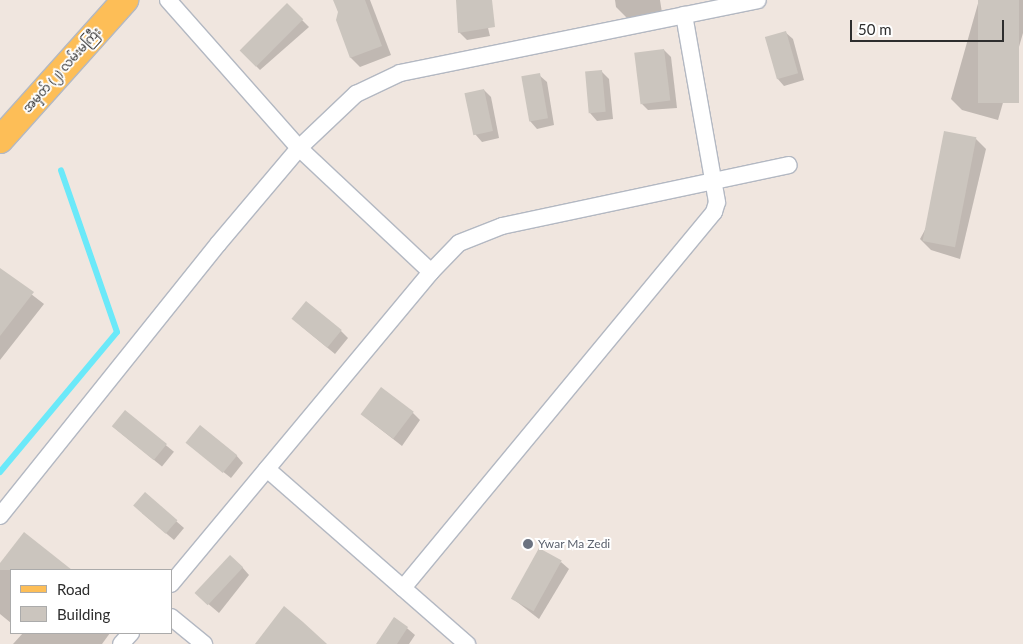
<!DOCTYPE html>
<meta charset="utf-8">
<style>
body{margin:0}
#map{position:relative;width:1023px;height:644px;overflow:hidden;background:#f0e6df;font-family:Lato,"Noto Sans Myanmar",sans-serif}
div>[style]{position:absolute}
.shadow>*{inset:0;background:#0003;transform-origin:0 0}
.stream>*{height:6px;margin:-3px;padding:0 3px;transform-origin:3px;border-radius:3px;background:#6be9f9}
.building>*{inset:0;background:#cbc5be;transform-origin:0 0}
.roads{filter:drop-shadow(1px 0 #b3b8c2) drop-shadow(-1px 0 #b3b8c2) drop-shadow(0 1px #b3b8c2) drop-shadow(0 -1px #b3b8c2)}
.minor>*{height:16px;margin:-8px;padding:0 8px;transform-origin:8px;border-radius:8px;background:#fff}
.primary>*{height:26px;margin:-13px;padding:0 13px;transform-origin:13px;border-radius:13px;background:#fdbe57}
.dots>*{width:14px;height:14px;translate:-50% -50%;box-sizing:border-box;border:2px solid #fff;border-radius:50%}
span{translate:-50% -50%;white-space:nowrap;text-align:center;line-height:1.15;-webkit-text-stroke:4px #fff;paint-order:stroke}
.street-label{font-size:12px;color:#2e2e2e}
.worship-label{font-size:12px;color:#5b616d}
.left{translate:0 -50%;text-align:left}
.legend{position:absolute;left:10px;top:569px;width:162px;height:65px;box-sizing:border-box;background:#fff;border:1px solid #ababab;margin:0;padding:6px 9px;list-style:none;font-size:15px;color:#2e2e2e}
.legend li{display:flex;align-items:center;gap:10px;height:25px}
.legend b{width:25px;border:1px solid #ababab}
.scale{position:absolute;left:850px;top:20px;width:154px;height:22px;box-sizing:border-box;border:2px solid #2e2e2e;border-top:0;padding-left:6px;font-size:15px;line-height:18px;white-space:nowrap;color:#2e2e2e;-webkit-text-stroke:4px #fff;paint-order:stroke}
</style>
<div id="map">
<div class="shadow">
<div style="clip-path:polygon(335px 0,370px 0,391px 55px,360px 67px,351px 58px)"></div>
<div style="clip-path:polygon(457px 0,481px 0,490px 36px,467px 40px,459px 32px)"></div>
<div style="clip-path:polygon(615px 0,660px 0,662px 13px,627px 18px,616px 7px)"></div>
<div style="clip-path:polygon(979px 0,1023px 0,1023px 33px,998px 120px,962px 110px,951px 99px)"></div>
<div style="clip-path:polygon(287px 5px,309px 27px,260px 70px,253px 63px)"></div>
<div style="clip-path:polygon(785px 32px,793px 39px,804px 80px,784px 86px,777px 78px)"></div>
<div style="clip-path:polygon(664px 50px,671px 57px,677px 108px,648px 110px,641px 103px)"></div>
<div style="clip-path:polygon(601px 71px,609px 79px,613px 119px,597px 121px,590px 113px)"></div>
<div style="clip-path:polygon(539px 75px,547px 82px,554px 125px,537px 129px,530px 121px)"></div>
<div style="clip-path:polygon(484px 90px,491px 97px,499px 138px,482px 142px,475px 134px)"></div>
<div style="clip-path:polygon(975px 138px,986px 149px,960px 259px,931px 250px,920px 239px)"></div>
<div style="clip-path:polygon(0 270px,44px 304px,0 360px)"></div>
<div style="clip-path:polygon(301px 326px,341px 331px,348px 338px,335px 354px)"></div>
<div style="left:125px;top:412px;width:63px;height:19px;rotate:39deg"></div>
<div style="clip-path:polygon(413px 413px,420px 420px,402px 446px,370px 421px)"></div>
<div style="clip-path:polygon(187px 443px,236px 455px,243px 463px,231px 478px)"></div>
<div style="clip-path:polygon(145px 494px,184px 528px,174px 540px,142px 513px)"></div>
<div style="clip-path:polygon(561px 562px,569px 569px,539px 619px,512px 598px)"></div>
<div style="clip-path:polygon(0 565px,67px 567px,70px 570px,11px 570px,11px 623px,0 614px)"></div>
<div style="clip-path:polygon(242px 567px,249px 575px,219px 613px,199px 596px)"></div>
<div style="clip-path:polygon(395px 618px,415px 635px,409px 644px,377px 644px)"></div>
<div style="clip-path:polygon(23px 633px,110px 633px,102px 644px,13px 644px)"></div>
</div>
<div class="stream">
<div style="left:0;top:472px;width:182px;rotate:-50.1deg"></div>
<div style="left:117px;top:332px;width:171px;rotate:-109.1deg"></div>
</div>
<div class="building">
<div style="clip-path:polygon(333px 0,365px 0,382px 46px,350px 58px,336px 20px,338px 12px)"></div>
<div style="clip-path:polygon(456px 0,492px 0,495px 27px,458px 33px)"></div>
<div style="left:978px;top:0;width:41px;height:103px"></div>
<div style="left:287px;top:3px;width:23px;height:67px;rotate:45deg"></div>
<div style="left:786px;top:31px;width:44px;height:22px;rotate:74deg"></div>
<div style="left:664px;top:49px;width:52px;height:30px;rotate:83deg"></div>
<div style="left:602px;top:70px;width:42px;height:17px;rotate:85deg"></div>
<div style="left:540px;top:73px;width:46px;height:19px;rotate:80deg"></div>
<div style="left:484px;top:89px;width:43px;height:20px;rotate:78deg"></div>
<div style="left:944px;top:131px;width:33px;height:112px;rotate:11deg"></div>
<div style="clip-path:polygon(0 268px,34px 292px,0 336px)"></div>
<div style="left:306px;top:301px;width:46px;height:23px;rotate:39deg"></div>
<div style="left:381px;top:387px;width:41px;height:34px;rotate:37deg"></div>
<div style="left:125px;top:410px;width:54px;height:21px;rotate:39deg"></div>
<div style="left:200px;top:425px;width:48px;height:23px;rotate:39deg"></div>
<div style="left:145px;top:492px;width:43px;height:18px;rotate:41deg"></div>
<div style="clip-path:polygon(24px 532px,72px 570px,0 570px,0 563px)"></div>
<div style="left:539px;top:548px;width:26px;height:58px;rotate:29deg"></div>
<div style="left:230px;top:555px;width:18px;height:52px;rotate:43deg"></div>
<div style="clip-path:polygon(284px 606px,303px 622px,327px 644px,255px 644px)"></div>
<div style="clip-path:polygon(394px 617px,408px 627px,397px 644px,376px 644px)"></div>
</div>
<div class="roads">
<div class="minor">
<div style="left:168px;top:0;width:198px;rotate:48.5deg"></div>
<div style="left:299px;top:148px;width:181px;rotate:43.2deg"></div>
<div style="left:267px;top:469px;width:266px;rotate:41.2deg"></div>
<div style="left:0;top:516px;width:349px;rotate:-51.3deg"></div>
<div style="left:218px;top:244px;width:126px;rotate:-49.8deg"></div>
<div style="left:299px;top:148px;width:79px;rotate:-43.5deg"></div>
<div style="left:356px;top:94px;width:49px;rotate:-25.5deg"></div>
<div style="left:400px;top:73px;width:365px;rotate:-11.5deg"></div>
<div style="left:171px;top:584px;width:406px;rotate:-50.2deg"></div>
<div style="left:431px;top:272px;width:40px;rotate:-46deg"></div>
<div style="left:459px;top:243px;width:46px;rotate:-21.6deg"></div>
<div style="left:502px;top:226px;width:293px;rotate:-12deg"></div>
<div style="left:403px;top:588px;width:488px;rotate:-50.4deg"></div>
<div style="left:714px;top:212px;width:10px;rotate:-73deg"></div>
<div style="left:717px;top:202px;width:190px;rotate:-100deg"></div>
<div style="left:171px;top:617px;width:43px;rotate:39.3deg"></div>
<div style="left:121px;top:644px;width:15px;rotate:-48deg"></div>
</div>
<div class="primary">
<div style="left:0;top:140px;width:188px;rotate:-48.2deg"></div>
</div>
</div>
<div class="dots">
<div style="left:528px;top:544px;background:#6b7280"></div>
</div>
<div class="street-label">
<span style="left:62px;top:70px;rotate:-48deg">အမှတ် (၂) လမ်းမကြီး</span>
</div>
<div class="worship-label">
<span class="left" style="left:538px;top:544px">Ywar Ma Zedi</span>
</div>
<ul class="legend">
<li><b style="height:6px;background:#fdbe57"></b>Road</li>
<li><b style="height:14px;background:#cbc5be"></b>Building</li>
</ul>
<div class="scale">50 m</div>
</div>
